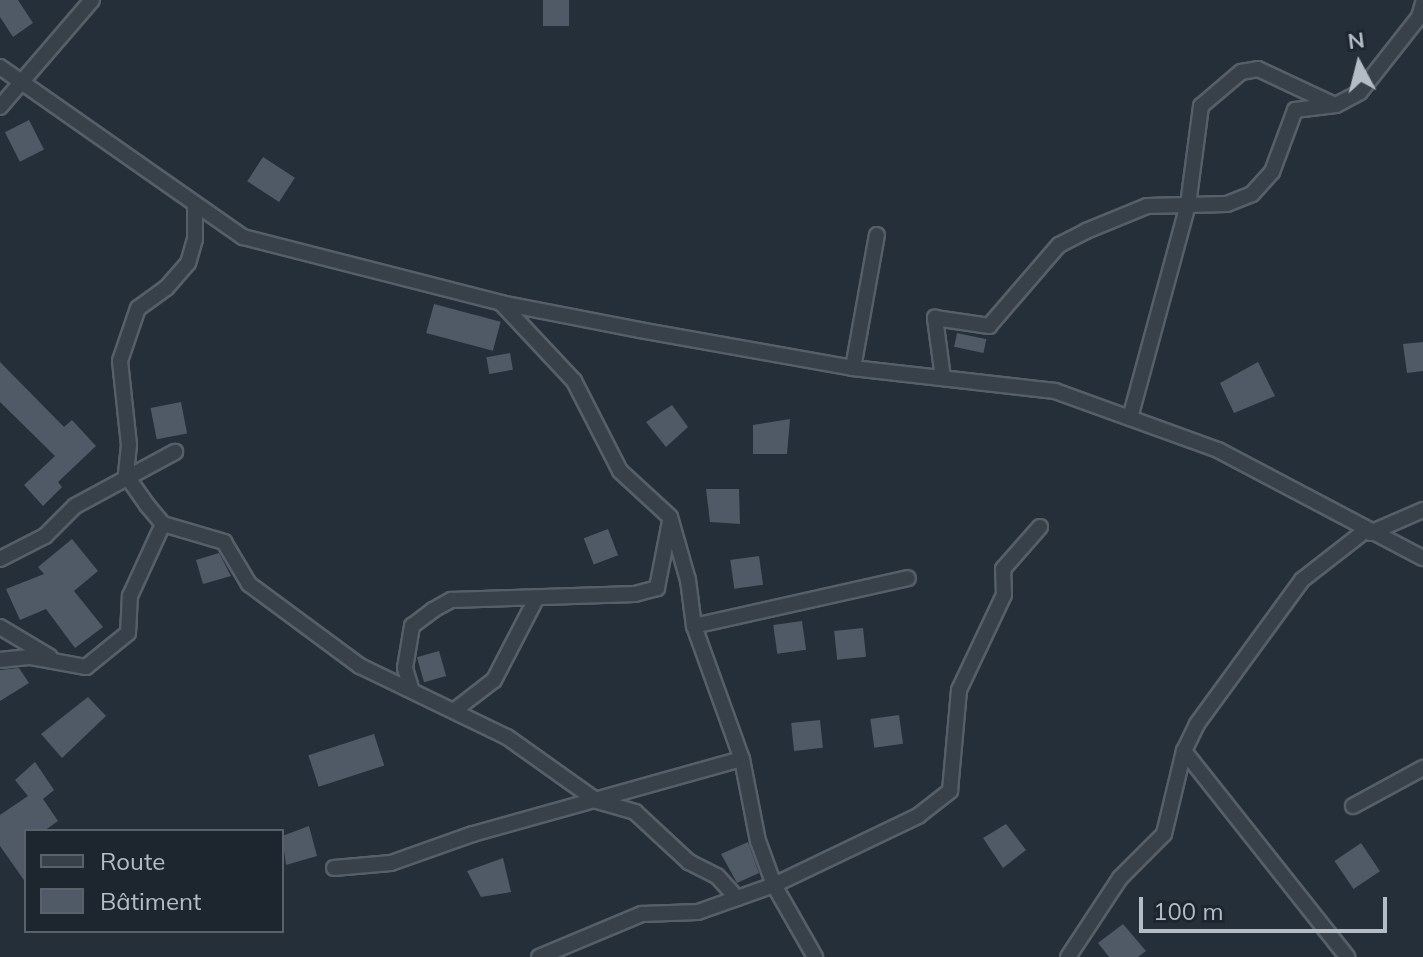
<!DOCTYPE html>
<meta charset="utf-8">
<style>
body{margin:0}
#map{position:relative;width:1423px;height:957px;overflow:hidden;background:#252f3a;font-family:Mulish,sans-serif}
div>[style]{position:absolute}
.building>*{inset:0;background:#505a67;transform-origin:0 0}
.roads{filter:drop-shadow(2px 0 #565f68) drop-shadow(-2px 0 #565f68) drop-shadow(0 2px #565f68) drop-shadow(0 -2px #565f68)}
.minor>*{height:14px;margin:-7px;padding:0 7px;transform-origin:7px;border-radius:7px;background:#38414a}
span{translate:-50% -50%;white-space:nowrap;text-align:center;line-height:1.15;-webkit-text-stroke:6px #1d262f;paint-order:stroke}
.legend{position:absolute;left:24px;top:829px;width:260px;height:104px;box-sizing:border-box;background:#1d262f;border:2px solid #59626b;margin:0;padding:10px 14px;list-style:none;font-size:24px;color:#b4bcc6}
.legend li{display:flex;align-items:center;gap:16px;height:40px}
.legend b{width:40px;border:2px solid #59626b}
.north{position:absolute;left:1319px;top:24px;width:80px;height:80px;-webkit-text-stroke:6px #1d262f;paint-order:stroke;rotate:353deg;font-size:22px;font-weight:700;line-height:32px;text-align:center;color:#b4bcc6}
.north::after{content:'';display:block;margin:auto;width:28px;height:36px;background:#b4bcc6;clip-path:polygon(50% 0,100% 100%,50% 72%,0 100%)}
.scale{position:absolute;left:1139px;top:897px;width:248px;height:36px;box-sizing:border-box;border:4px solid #b4bcc6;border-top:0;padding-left:10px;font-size:24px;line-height:28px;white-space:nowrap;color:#b4bcc6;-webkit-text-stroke:6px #1d262f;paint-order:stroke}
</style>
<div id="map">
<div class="building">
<div style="clip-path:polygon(0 0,18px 0,33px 23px,13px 37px,0 17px)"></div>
<div style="left:543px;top:0;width:26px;height:26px"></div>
<div style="left:29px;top:120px;width:33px;height:27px;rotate:63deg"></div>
<div style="left:263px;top:157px;width:38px;height:29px;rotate:33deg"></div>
<div style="left:434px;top:304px;width:69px;height:30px;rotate:15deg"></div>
<div style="left:957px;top:333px;width:30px;height:14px;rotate:12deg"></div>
<div style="clip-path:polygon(1423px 342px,1423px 371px,1407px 373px,1403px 344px)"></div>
<div style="left:510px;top:353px;width:17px;height:24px;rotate:80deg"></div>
<div style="clip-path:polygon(0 362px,64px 427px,72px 420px,96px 446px,58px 482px,62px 487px,43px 506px,24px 485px,55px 456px,0 402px)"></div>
<div style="clip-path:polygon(1258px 362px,1275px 396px,1234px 413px,1220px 383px)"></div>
<div style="left:181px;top:402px;width:32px;height:31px;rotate:79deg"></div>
<div style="clip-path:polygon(672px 405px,688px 427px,666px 447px,646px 422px)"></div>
<div style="clip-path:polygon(790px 419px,787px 454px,753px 454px,753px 425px)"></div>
<div style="clip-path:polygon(706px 489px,739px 489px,740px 524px,710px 522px)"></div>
<div style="left:608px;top:529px;width:28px;height:26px;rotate:69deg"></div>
<div style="clip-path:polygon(72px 539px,98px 571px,74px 591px,103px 627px,75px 648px,46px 609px,20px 620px,6px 589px,44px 574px,38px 567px)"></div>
<div style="clip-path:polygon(219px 553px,231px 576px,203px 584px,196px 560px)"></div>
<div style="left:759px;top:556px;width:29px;height:29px;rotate:82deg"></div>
<div style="left:802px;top:621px;width:29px;height:29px;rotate:82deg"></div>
<div style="left:863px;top:628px;width:29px;height:29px;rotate:84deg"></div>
<div style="left:439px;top:651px;width:26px;height:23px;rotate:74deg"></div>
<div style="clip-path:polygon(19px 668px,29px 683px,0 701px,0 670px)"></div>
<div style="clip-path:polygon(88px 697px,106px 716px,62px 758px,41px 734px)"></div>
<div style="left:899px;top:715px;width:29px;height:29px;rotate:82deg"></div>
<div style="left:820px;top:720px;width:28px;height:29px;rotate:84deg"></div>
<div style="left:374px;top:734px;width:33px;height:69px;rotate:72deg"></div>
<div style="clip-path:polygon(35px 762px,54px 790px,43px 799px,58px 821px,44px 831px,26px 831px,26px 883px,0 846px,0 815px,28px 796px,15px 780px)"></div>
<div style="clip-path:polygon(1006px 824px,1026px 850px,1003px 868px,983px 838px)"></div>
<div style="clip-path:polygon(309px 826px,317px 856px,286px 865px,282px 836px)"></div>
<div style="clip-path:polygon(748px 842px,759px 873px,737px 883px,721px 854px)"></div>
<div style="left:1361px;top:843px;width:34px;height:32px;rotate:56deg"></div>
<div style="clip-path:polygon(503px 858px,511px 892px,481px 897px,467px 871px)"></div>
<div style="clip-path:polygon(1123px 924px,1146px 951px,1138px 957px,1109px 957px,1098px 943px)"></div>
</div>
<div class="roads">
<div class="minor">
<div style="left:0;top:67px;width:297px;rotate:35deg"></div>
<div style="left:243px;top:237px;width:266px;rotate:14.3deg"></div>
<div style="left:501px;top:303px;width:142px;rotate:11deg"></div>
<div style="left:640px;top:330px;width:216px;rotate:10.1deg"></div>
<div style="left:853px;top:368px;width:203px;rotate:6.5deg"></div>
<div style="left:1055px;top:391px;width:173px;rotate:19.9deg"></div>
<div style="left:1218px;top:450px;width:232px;rotate:27.8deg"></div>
<div style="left:0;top:107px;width:141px;rotate:-49.3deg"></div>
<div style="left:195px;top:204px;width:35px;rotate:90deg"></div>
<div style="left:195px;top:239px;width:25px;rotate:106deg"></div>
<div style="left:188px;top:263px;width:33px;rotate:131deg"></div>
<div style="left:166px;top:288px;width:34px;rotate:144deg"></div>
<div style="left:138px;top:308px;width:56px;rotate:108.8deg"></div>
<div style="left:120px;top:361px;width:84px;rotate:83.9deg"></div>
<div style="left:129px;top:445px;width:30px;rotate:96deg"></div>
<div style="left:126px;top:475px;width:37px;rotate:55deg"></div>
<div style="left:147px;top:505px;width:25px;rotate:50deg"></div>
<div style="left:163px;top:524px;width:64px;rotate:16.4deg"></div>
<div style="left:224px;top:542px;width:49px;rotate:59.2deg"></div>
<div style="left:249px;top:584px;width:138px;rotate:36.5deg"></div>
<div style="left:360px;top:666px;width:163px;rotate:25.8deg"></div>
<div style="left:507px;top:737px;width:110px;rotate:35.4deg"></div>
<div style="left:597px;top:801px;width:40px;rotate:16deg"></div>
<div style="left:635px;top:812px;width:74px;rotate:42.8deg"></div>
<div style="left:689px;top:862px;width:31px;rotate:27deg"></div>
<div style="left:717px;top:876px;width:30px;rotate:48deg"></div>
<div style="left:501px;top:303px;width:107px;rotate:46.9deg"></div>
<div style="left:574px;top:381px;width:101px;rotate:62.9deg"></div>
<div style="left:620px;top:471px;width:68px;rotate:42.6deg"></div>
<div style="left:670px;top:517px;width:66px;rotate:74.1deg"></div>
<div style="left:688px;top:580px;width:46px;rotate:82.6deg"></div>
<div style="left:694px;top:626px;width:141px;rotate:70.2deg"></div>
<div style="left:742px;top:759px;width:84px;rotate:79deg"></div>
<div style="left:758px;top:841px;width:47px;rotate:70deg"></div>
<div style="left:774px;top:885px;width:83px;rotate:60.3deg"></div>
<div style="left:853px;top:368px;width:135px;rotate:-79.8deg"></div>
<div style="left:943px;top:378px;width:61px;rotate:-97.6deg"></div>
<div style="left:935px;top:318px;width:55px;rotate:8.4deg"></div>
<div style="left:989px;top:326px;width:107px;rotate:-49.2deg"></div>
<div style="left:1059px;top:245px;width:30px;rotate:-27deg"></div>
<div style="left:1086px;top:231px;width:66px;rotate:-22.3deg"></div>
<div style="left:1147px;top:206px;width:80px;rotate:-1.4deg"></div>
<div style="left:1227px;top:204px;width:27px;rotate:-22deg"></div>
<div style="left:1252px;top:194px;width:30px;rotate:-48deg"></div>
<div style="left:1272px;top:172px;width:66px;rotate:-69.6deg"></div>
<div style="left:1295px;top:110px;width:41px;rotate:-7deg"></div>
<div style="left:1336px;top:105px;width:27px;rotate:-28deg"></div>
<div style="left:1360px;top:92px;width:95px;rotate:-51.8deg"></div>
<div style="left:1419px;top:17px;width:15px;rotate:-74deg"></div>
<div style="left:1130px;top:418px;width:221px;rotate:-74.8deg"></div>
<div style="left:1188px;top:205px;width:100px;rotate:-82.5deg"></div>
<div style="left:1201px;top:106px;width:52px;rotate:-40.4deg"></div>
<div style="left:1241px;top:72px;width:17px;rotate:-10deg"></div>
<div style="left:1258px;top:69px;width:85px;rotate:25.1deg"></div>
<div style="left:1370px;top:533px;width:58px;rotate:-23.5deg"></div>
<div style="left:0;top:559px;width:51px;rotate:-27.1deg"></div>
<div style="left:45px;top:536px;width:42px;rotate:-45deg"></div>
<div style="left:75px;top:506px;width:114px;rotate:-28.4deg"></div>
<div style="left:694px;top:626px;width:219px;rotate:-12.6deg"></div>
<div style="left:0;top:627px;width:58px;rotate:31deg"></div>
<div style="left:0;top:660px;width:31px;rotate:-6deg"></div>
<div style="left:31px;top:657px;width:56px;rotate:10.3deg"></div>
<div style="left:86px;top:667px;width:54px;rotate:-39deg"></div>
<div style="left:128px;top:633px;width:37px;rotate:-87deg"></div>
<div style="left:130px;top:596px;width:79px;rotate:-65.4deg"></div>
<div style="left:411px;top:688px;width:21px;rotate:-107deg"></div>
<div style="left:405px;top:668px;width:43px;rotate:-80.5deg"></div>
<div style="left:412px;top:626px;width:26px;rotate:-37deg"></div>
<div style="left:433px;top:610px;width:21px;rotate:-29deg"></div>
<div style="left:451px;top:600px;width:184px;rotate:-1.9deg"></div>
<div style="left:635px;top:594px;width:23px;rotate:-15deg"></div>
<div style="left:657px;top:588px;width:68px;rotate:-79deg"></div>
<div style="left:455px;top:710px;width:49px;rotate:-37.6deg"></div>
<div style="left:494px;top:680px;width:93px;rotate:-62.6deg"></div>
<div style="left:1184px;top:751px;width:263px;rotate:51.6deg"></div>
<div style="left:1353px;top:806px;width:80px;rotate:-28.5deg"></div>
<div style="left:334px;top:868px;width:57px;rotate:-5deg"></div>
<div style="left:391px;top:863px;width:87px;rotate:-19.5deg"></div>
<div style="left:473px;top:834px;width:279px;rotate:-15.6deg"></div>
<div style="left:539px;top:957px;width:112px;rotate:-22.7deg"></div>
<div style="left:642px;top:914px;width:56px;rotate:-2deg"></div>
<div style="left:698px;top:912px;width:81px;rotate:-19.6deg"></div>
<div style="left:774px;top:885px;width:160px;rotate:-25.6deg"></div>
<div style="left:918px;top:816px;width:41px;rotate:-38deg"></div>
<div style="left:950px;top:791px;width:101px;rotate:-84.9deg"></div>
<div style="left:959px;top:690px;width:105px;rotate:-64.7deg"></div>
<div style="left:1004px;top:595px;width:26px;rotate:-92deg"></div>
<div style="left:1003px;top:569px;width:56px;rotate:-48.6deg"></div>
<div style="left:1068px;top:957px;width:95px;rotate:-56.6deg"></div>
<div style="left:1120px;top:878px;width:62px;rotate:-45deg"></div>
<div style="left:1164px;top:834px;width:85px;rotate:-76.5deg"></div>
<div style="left:1184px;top:751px;width:30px;rotate:-64deg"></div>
<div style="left:1197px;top:724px;width:178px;rotate:-53.9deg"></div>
<div style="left:1302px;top:580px;width:80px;rotate:-37.9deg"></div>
</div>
</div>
<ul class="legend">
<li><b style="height:10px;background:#38414a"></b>Route</li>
<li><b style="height:22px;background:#505a67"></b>Bâtiment</li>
</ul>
<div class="north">N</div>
<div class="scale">100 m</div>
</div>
